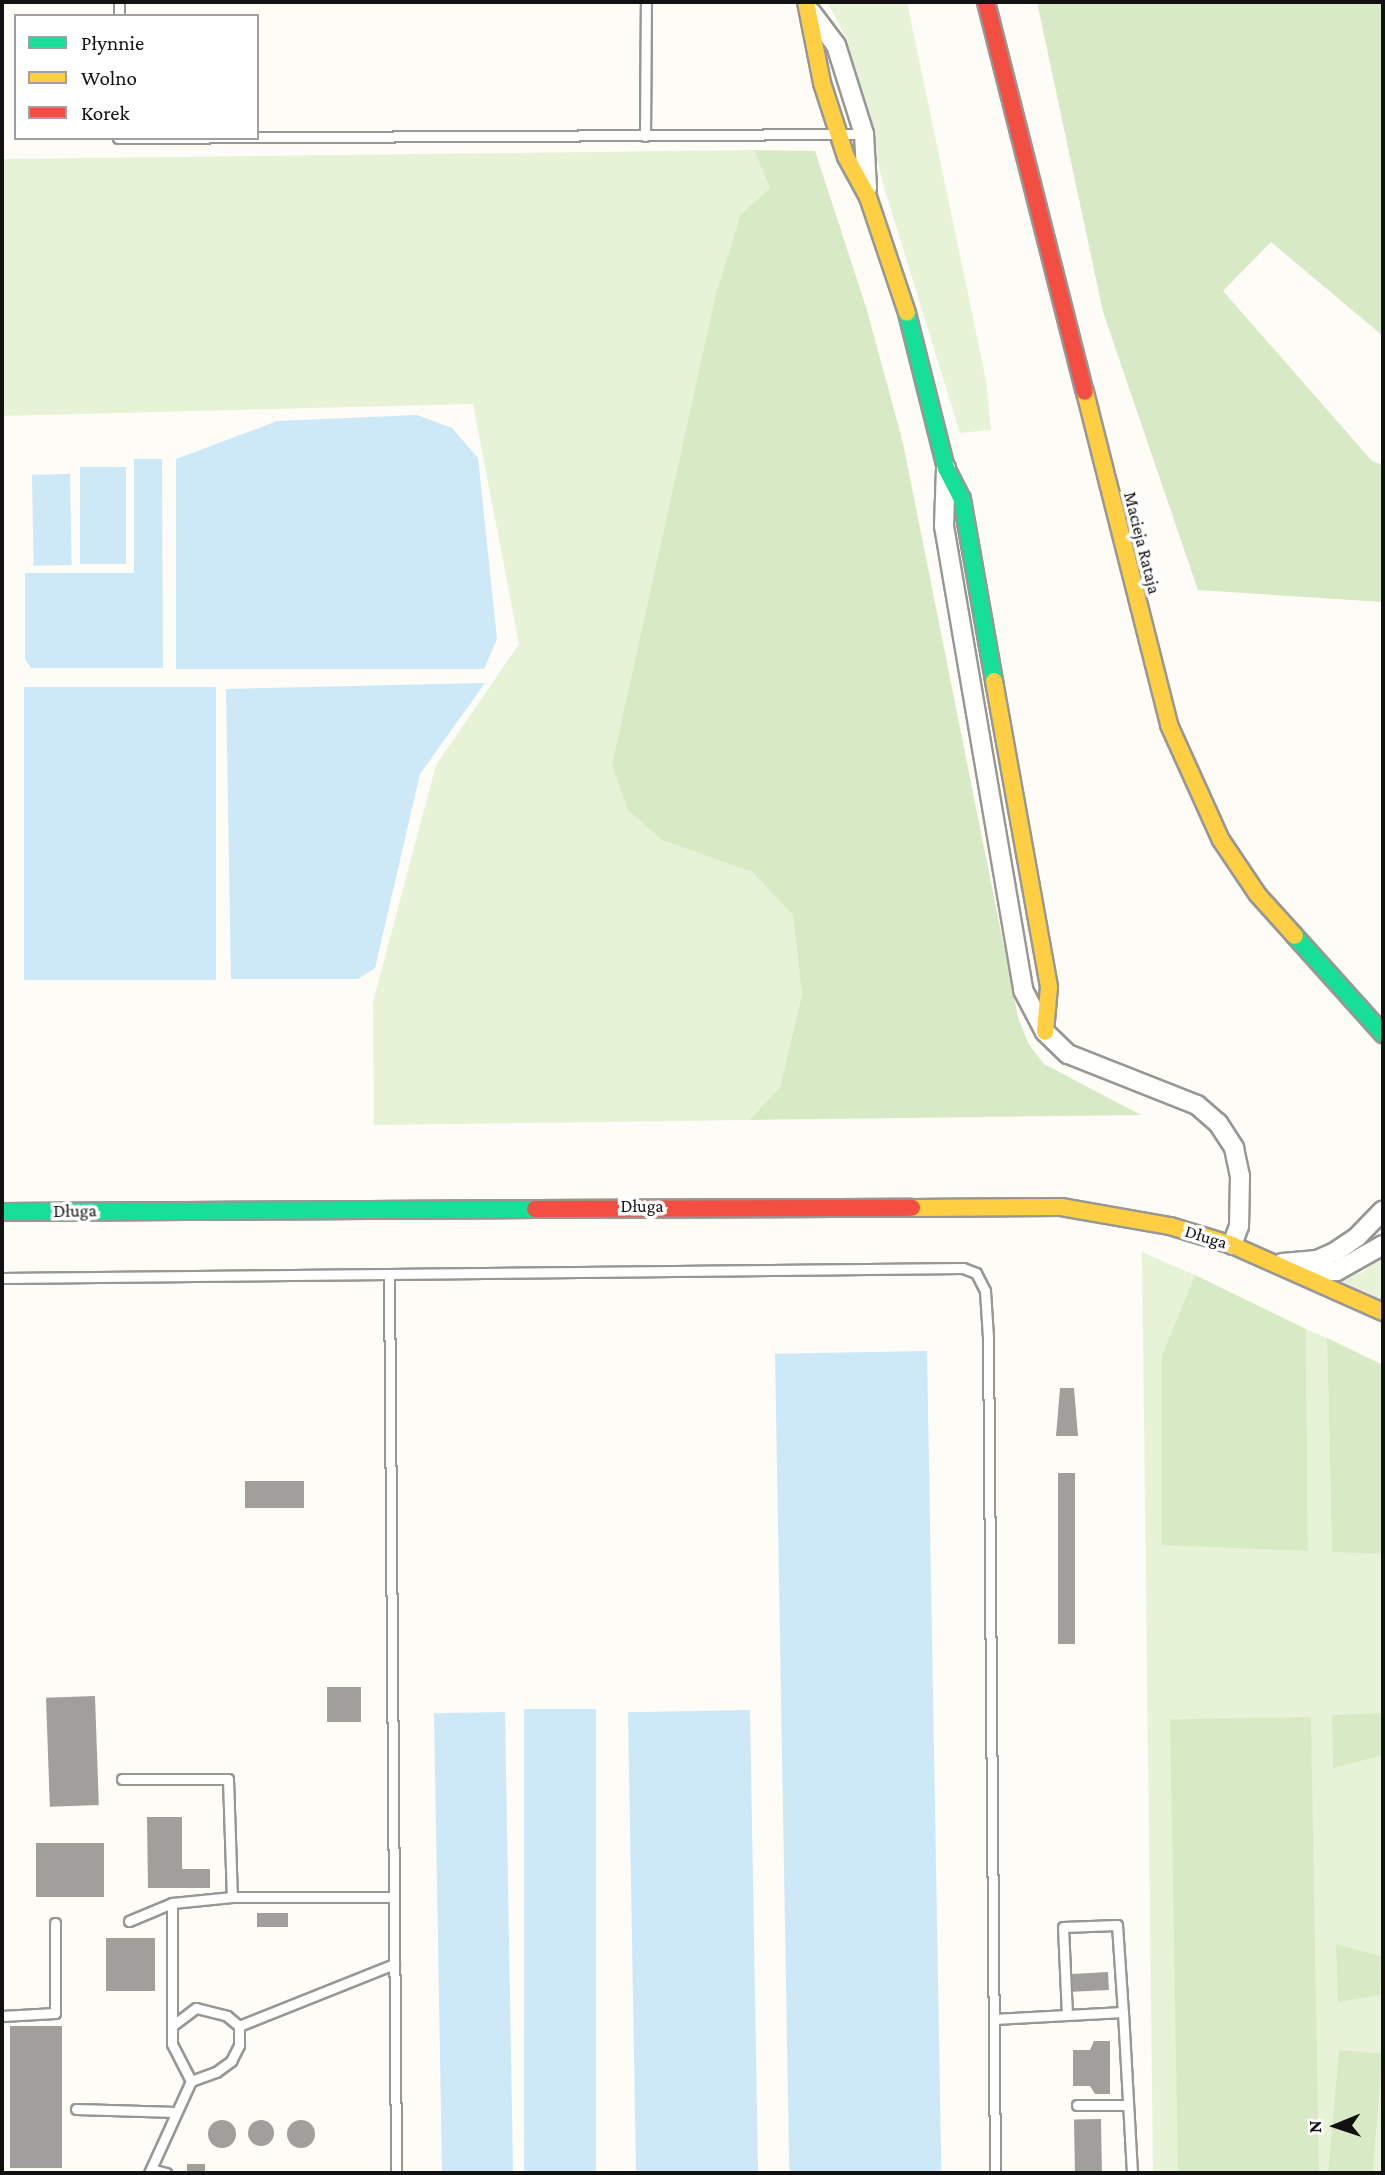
<!DOCTYPE html>
<meta charset="utf-8">
<style>
body{margin:0}
#map{position:relative;width:1385px;height:2175px;overflow:hidden;background:#fdfcf7;font-family:"Crimson Pro",serif}
div>[style]{position:absolute}
.green>*{inset:0;background:#e7f3d7}
.forest>*{inset:0;background:#d8eac5;transform-origin:0 0}
.water>*{inset:0;background:#cde8f7;transform-origin:0 0}
.building>*{inset:0;background:#a19f9c;transform-origin:0 0}
.round{border-radius:50%}
.roads{filter:drop-shadow(2px 0 #979795) drop-shadow(-2px 0 #979795) drop-shadow(0 2px #979795) drop-shadow(0 -2px #979795)}
.lane>*{height:9px;margin:-4.5px;padding:0 4.5px;transform-origin:4.5px;border-radius:4.5px;background:#fffffe}
.street>*{height:18px;margin:-9px;padding:0 9px;transform-origin:9px;border-radius:9px;background:#fffffe}
.fast>*{height:16px;margin:-8px;padding:0 8px;transform-origin:8px;border-radius:8px;background:#16e098}
.slow>*{height:16px;margin:-8px;padding:0 8px;transform-origin:8px;border-radius:8px;background:#ffcf43}
.jam>*{height:16px;margin:-8px;padding:0 8px;transform-origin:8px;border-radius:8px;background:#f24e42}
span{translate:-50% -50%;white-space:nowrap;text-align:center;line-height:1.15;-webkit-text-stroke:7px #fff;paint-order:stroke}
.street-label{font-size:18px;color:#111}
.frame{position:absolute;inset:0;border:4px solid #111;pointer-events:none}
.legend{position:absolute;left:14px;top:14px;width:245px;height:126px;box-sizing:border-box;background:#fff;border:2px solid #a0a0a0;margin:0;padding:9px 12px;list-style:none;font-size:21px;color:#111}
.legend li{display:flex;align-items:center;gap:14px;height:35px}
.legend b{width:35px;border:2px solid #a0a0a0}
.north{position:absolute;left:1301px;top:2091px;width:70px;height:70px;-webkit-text-stroke:5px #fff;paint-order:stroke;rotate:268deg;font-size:19px;font-weight:700;line-height:28px;text-align:center;color:#111}
.north::after{content:'';display:block;margin:auto;width:24px;height:32px;background:#111;clip-path:polygon(50% 0,100% 100%,50% 72%,0 100%)}
</style>
<div id="map">
<div class="green">
<div style="clip-path:polygon(827px 2px,907px 2px,986px 380px,991px 430px,960px 433px,884px 187px,846px 37px)"></div>
<div style="clip-path:polygon(754px 150px,770px 188px,741px 214px,662px 840px,752px 872px,793px 915px,802px 993px,780px 1087px,749px 1120px,374px 1125px,373px 1002px,436px 765px,519px 644px,473px 404px,2px 416px,2px 159px)"></div>
<div style="clip-path:polygon(1142px 1252px,1195px 1275px,1162px 1355px,1308px 1551px,1306px 1329px,1327px 1338px,1332px 1552px,1383px 1554px,1383px 2173px,1153px 2173px)"></div>
<div style="clip-path:polygon(1383px 1255px,1383px 1300px,1339px 1280px,1363px 1272px)"></div>
</div>
<div class="forest">
<div style="clip-path:polygon(1037px 2px,1383px 2px,1383px 336px,1271px 242px,1223px 291px,1372px 461px,1383px 465px,1383px 602px,1198px 590px,1103px 312px)"></div>
<div style="clip-path:polygon(754px 150px,815px 151px,866px 307px,903px 443px,1018px 1017px,1028px 1043px,1044px 1064px,1141px 1115px,749px 1120px,780px 1087px,802px 994px,793px 915px,752px 872px,662px 840px,628px 810px,612px 765px,716px 294px,741px 214px,770px 188px)"></div>
<div style="clip-path:polygon(1195px 1275px,1306px 1329px,1308px 1551px,1162px 1545px,1162px 1355px)"></div>
<div style="clip-path:polygon(1327px 1338px,1383px 1365px,1383px 1554px,1332px 1552px)"></div>
<div style="clip-path:polygon(1383px 1713px,1383px 1755px,1333px 1768px,1332px 1715px)"></div>
<div style="left:1311px;top:1717px;width:456px;height:141px;rotate:89deg"></div>
<div style="clip-path:polygon(1336px 1944px,1381px 1956px,1380px 1995px,1338px 2002px)"></div>
<div style="left:1339px;top:2050px;width:44px;height:123px;rotate:5deg"></div>
</div>
<div class="water">
<div style="clip-path:polygon(417px 415px,452px 428px,478px 458px,497px 639px,484px 669px,176px 669px,176px 459px,277px 421px)"></div>
<div style="clip-path:polygon(134px 459px,162px 459px,163px 668px,31px 668px,25px 659px,25px 573px,134px 573px)"></div>
<div style="left:126px;top:467px;width:97px;height:46px;rotate:90deg"></div>
<div style="left:70px;top:474px;width:91px;height:38px;rotate:89deg"></div>
<div style="clip-path:polygon(485px 683px,420px 774px,375px 968px,358px 979px,231px 979px,226px 689px)"></div>
<div style="left:216px;top:687px;width:293px;height:192px;rotate:90deg"></div>
<div style="left:927px;top:1351px;width:822px;height:152px;rotate:89deg"></div>
<div style="left:596px;top:1709px;width:464px;height:72px;rotate:90deg"></div>
<div style="left:750px;top:1710px;width:463px;height:122px;rotate:89deg"></div>
<div style="left:505px;top:1712px;width:461px;height:71px;rotate:89deg"></div>
</div>
<div class="building">
<div style="clip-path:polygon(1060px 1388px,1074px 1388px,1078px 1436px,1056px 1436px)"></div>
<div style="left:1058px;top:1473px;width:17px;height:171px"></div>
<div style="left:304px;top:1481px;width:27px;height:59px;rotate:90deg"></div>
<div style="left:327px;top:1687px;width:34px;height:35px"></div>
<div style="left:95px;top:1696px;width:109px;height:49px;rotate:88deg"></div>
<div style="clip-path:polygon(147px 1817px,182px 1817px,182px 1869px,210px 1869px,210px 1888px,148px 1888px)"></div>
<div style="left:36px;top:1843px;width:68px;height:54px"></div>
<div style="left:288px;top:1913px;width:14px;height:31px;rotate:90deg"></div>
<div style="left:155px;top:1938px;width:53px;height:49px;rotate:90deg"></div>
<div style="left:1108px;top:1972px;width:18px;height:36px;rotate:87deg"></div>
<div style="left:10px;top:2026px;width:52px;height:142px"></div>
<div style="clip-path:polygon(1094px 2041px,1110px 2041px,1110px 2094px,1095px 2094px,1090px 2086px,1073px 2086px,1073px 2050px,1090px 2050px)"></div>
<div style="left:1101px;top:2119px;width:53px;height:27px;rotate:89deg"></div>
<div class="round" style="left:248px;top:2120px;width:26px;height:26px"></div>
<div class="round" style="left:287px;top:2120px;width:28px;height:28px"></div>
<div class="round" style="left:208px;top:2120px;width:28px;height:28px"></div>
<div style="left:187px;top:2164px;width:18px;height:9px"></div>
</div>
<div class="roads">
<div class="lane">
<div style="left:119px;top:16px;width:14px;rotate:-90deg"></div>
<div style="left:645px;top:136px;width:134px;rotate:-89.6deg"></div>
<div style="left:118px;top:138px;width:746px;rotate:-0.31deg"></div>
<div style="left:389px;top:1274px;width:899px;rotate:89.55deg"></div>
<div style="left:2px;top:1278px;width:961px;rotate:-0.6deg"></div>
<div style="left:963px;top:1268px;width:14px;rotate:21deg"></div>
<div style="left:976px;top:1273px;width:20px;rotate:63deg"></div>
<div style="left:985px;top:1291px;width:46px;rotate:86.3deg"></div>
<div style="left:988px;top:1337px;width:836px;rotate:89.52deg"></div>
<div style="left:122px;top:1779px;width:106px"></div>
<div style="left:228px;top:1779px;width:118px;rotate:88.1deg"></div>
<div style="left:232px;top:1897px;width:60px;rotate:174.3deg"></div>
<div style="left:232px;top:1897px;width:162px"></div>
<div style="left:129px;top:1921px;width:47px;rotate:-22.7deg"></div>
<div style="left:172px;top:1903px;width:141px;rotate:90deg"></div>
<div style="left:172px;top:2044px;width:42px;rotate:62.8deg"></div>
<div style="left:191px;top:2081px;width:101px;rotate:114.5deg"></div>
<div style="left:1067px;top:2015px;width:88px;rotate:-92.6deg"></div>
<div style="left:1063px;top:1927px;width:54px;rotate:-2.1deg"></div>
<div style="left:1117px;top:1925px;width:87px;rotate:86.1deg"></div>
<div style="left:2px;top:2016px;width:53px;rotate:-3.2deg"></div>
<div style="left:55px;top:2013px;width:90px;rotate:-90deg"></div>
<div style="left:994px;top:2019px;width:129px;rotate:-3.1deg"></div>
<div style="left:1123px;top:2012px;width:161px;rotate:86.8deg"></div>
<div style="left:172px;top:2026px;width:30px;rotate:-37deg"></div>
<div style="left:196px;top:2008px;width:32px;rotate:14deg"></div>
<div style="left:227px;top:2016px;width:16px;rotate:40deg"></div>
<div style="left:191px;top:2081px;width:27px;rotate:-20deg"></div>
<div style="left:216px;top:2072px;width:19px;rotate:-36deg"></div>
<div style="left:231px;top:2061px;width:18px;rotate:-63deg"></div>
<div style="left:239px;top:2045px;width:19px;rotate:-90deg"></div>
<div style="left:239px;top:2026px;width:167px;rotate:-21.8deg"></div>
<div style="left:1077px;top:2105px;width:51px"></div>
<div style="left:76px;top:2109px;width:100px;rotate:1.7deg"></div>
<div style="left:151px;top:2169px;width:16px;rotate:15deg"></div>
</div>
<div class="street">
<div style="left:811px;top:12px;width:41px;rotate:52.9deg"></div>
<div style="left:836px;top:45px;width:93px;rotate:72.5deg"></div>
<div style="left:864px;top:134px;width:54px;rotate:86.8deg"></div>
<div style="left:946px;top:468px;width:58px;rotate:92deg"></div>
<div style="left:944px;top:526px;width:471px;rotate:80.3deg"></div>
<div style="left:1023px;top:990px;width:47px;rotate:62.4deg"></div>
<div style="left:1045px;top:1032px;width:32px;rotate:44deg"></div>
<div style="left:1068px;top:1054px;width:139px;rotate:21.6deg"></div>
<div style="left:1197px;top:1105px;width:28px;rotate:41deg"></div>
<div style="left:1218px;top:1123px;width:30px;rotate:57deg"></div>
<div style="left:1234px;top:1148px;width:29px;rotate:78deg"></div>
<div style="left:1240px;top:1176px;width:50px;rotate:91.1deg"></div>
<div style="left:1239px;top:1226px;width:20px;rotate:110deg"></div>
<div style="left:1282px;top:1263px;width:35px;rotate:-5deg"></div>
<div style="left:1317px;top:1260px;width:20px;rotate:-24deg"></div>
<div style="left:1335px;top:1252px;width:27px;rotate:-34deg"></div>
<div style="left:1357px;top:1237px;width:37px;rotate:-46deg"></div>
<div style="left:1305px;top:1272px;width:32px;rotate:-2deg"></div>
<div style="left:1337px;top:1271px;width:53px;rotate:-29.5deg"></div>
</div>
<div class="fast">
<div style="left:907px;top:313px;width:160px;rotate:75.9deg"></div>
<div style="left:946px;top:468px;width:35px;rotate:63deg"></div>
<div style="left:962px;top:499px;width:185px;rotate:80deg"></div>
<div style="left:1295px;top:936px;width:132px;rotate:48.1deg"></div>
<div style="left:2px;top:1212px;width:533px;rotate:-0.32deg"></div>
</div>
<div class="slow">
<div style="left:806px;top:2px;width:83px;rotate:78.8deg"></div>
<div style="left:822px;top:83px;width:78px;rotate:72deg"></div>
<div style="left:846px;top:157px;width:46px;rotate:61.2deg"></div>
<div style="left:868px;top:197px;width:122px;rotate:71.4deg"></div>
<div style="left:1085px;top:392px;width:343px;rotate:75.8deg"></div>
<div style="left:1169px;top:725px;width:126px;rotate:65.7deg"></div>
<div style="left:1221px;top:840px;width:66px;rotate:56.1deg"></div>
<div style="left:1258px;top:895px;width:55px;rotate:47.9deg"></div>
<div style="left:994px;top:681px;width:311px;rotate:79.8deg"></div>
<div style="left:1049px;top:987px;width:45px;rotate:95.1deg"></div>
<div style="left:912px;top:1208px;width:149px;rotate:-0.4deg"></div>
<div style="left:1061px;top:1207px;width:111px;rotate:9.9deg"></div>
<div style="left:1170px;top:1226px;width:65px;rotate:17deg"></div>
<div style="left:1232px;top:1245px;width:165px;rotate:23.9deg"></div>
</div>
<div class="jam">
<div style="left:986px;top:2px;width:402px;rotate:75.8deg"></div>
<div style="left:535px;top:1209px;width:377px;rotate:-0.2deg"></div>
</div>
</div>
<div class="street-label">
<span style="left:1142px;top:543px;rotate:76deg">Macieja Rataja</span>
<span style="left:642px;top:1206px">Długa</span>
<span style="left:75px;top:1211px;rotate:-1deg">Długa</span>
<span style="left:1206px;top:1237px;rotate:17deg">Długa</span>
</div>
<div class="frame"></div>
<ul class="legend">
<li><b style="height:9px;background:#16e098"></b>Płynnie</li>
<li><b style="height:9px;background:#ffcf43"></b>Wolno</li>
<li><b style="height:9px;background:#f24e42"></b>Korek</li>
</ul>
<div class="north">N</div>
</div>
